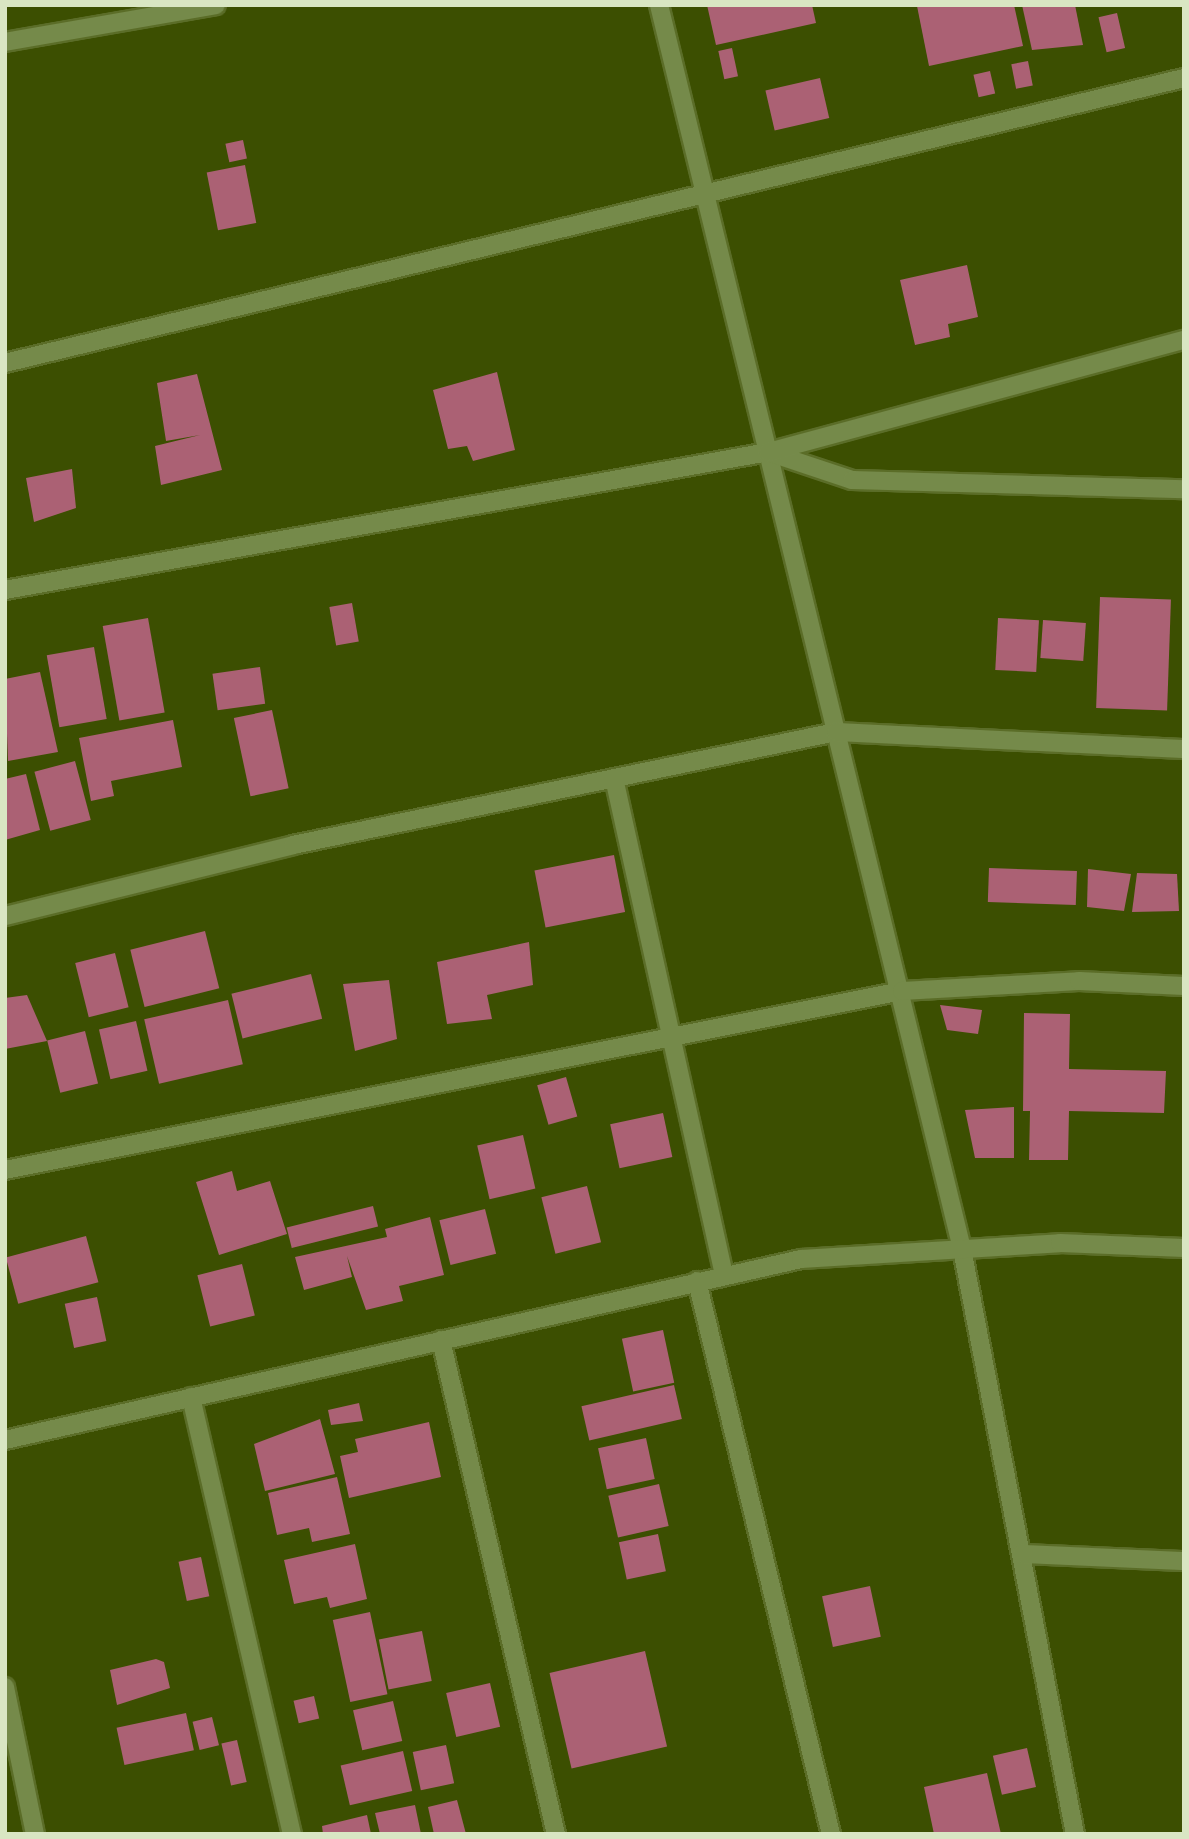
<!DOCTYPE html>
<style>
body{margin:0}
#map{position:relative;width:1189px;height:1839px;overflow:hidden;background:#3c4f01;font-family:Raleway,sans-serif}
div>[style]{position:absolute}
.building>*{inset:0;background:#ab6174;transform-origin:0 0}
.roads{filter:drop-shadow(2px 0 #5b6d28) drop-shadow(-2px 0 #5b6d28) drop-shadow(0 2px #5b6d28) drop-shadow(0 -2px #5b6d28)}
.minor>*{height:18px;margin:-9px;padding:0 9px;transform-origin:9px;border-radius:9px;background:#758a4a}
span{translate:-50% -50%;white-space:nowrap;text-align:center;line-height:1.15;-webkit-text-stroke:5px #3c4f01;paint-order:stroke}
.frame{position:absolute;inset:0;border:7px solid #d9e6c3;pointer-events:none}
</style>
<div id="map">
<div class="building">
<div style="clip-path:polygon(707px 5px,812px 5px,816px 23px,716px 45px)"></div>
<div style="clip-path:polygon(1014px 5px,1023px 46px,929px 66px,917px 6px)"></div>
<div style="clip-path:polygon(1022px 5px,1075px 5px,1083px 45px,1032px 50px)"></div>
<div style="left:1117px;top:13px;width:36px;height:19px;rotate:77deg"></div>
<div style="left:732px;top:48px;width:29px;height:14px;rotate:78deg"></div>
<div style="left:1028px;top:61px;width:25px;height:17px;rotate:79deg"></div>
<div style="left:990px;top:71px;width:23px;height:17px;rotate:77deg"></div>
<div style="left:820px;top:78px;width:41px;height:56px;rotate:77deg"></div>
<div style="left:243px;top:140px;width:19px;height:18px;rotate:78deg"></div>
<div style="left:245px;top:165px;width:59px;height:39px;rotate:79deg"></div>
<div style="clip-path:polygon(967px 265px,978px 317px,948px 324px,950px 337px,915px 345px,900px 280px)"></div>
<div style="clip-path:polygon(497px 372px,515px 450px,473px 461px,467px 446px,448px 449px,433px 390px)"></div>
<div style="clip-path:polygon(197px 374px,222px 470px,161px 485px,155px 446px,200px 435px,166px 441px,157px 383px)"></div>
<div style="clip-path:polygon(72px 469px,76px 508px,34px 522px,26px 478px)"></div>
<div style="left:1100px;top:597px;width:71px;height:111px;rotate:2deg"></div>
<div style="left:352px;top:603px;width:39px;height:23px;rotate:80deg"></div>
<div style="left:148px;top:618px;width:96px;height:46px;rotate:80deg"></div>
<div style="left:998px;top:618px;width:41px;height:52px;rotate:3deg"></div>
<div style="left:1043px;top:620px;width:43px;height:38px;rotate:4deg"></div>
<div style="left:94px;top:647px;width:73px;height:48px;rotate:80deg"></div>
<div style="left:260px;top:667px;width:37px;height:48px;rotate:82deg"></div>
<div style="clip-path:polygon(40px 672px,58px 752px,8px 761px,5px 679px)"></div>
<div style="left:272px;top:710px;width:80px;height:39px;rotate:78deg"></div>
<div style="clip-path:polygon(173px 720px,182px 767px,111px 781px,114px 796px,91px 801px,79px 738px)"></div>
<div style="left:75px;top:761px;width:61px;height:42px;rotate:75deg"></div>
<div style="clip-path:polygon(26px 774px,40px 830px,5px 840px,5px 779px)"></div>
<div style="left:614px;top:855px;width:58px;height:81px;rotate:79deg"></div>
<div style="left:989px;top:868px;width:88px;height:34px;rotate:2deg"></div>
<div style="clip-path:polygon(1088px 869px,1131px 874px,1124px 911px,1087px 907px)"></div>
<div style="clip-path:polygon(1137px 873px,1177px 874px,1179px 911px,1132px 912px)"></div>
<div style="left:205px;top:931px;width:59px;height:77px;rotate:76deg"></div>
<div style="clip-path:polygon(529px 942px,533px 985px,487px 995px,492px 1019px,447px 1024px,437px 962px)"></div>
<div style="left:115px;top:953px;width:56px;height:41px;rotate:76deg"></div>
<div style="left:311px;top:974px;width:46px;height:82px;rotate:76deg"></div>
<div style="clip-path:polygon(389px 980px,397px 1039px,355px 1051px,343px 984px)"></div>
<div style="clip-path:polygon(27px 995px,47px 1041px,5px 1049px,5px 998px)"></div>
<div style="left:228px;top:1000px;width:66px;height:86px;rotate:77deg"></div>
<div style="clip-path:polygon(940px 1005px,982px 1010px,978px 1034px,947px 1030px)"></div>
<div style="clip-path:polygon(1024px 1013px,1070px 1014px,1069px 1069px,1166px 1071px,1164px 1113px,1069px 1111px,1068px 1160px,1029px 1160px,1030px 1111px,1023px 1111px)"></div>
<div style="left:136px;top:1021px;width:51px;height:38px;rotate:77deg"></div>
<div style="left:85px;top:1031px;width:54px;height:39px;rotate:76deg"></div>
<div style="left:566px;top:1077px;width:41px;height:30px;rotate:74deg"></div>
<div style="clip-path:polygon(1014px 1107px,1014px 1158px,975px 1158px,965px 1110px)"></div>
<div style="left:663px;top:1113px;width:45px;height:54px;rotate:78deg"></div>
<div style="left:523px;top:1135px;width:55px;height:47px;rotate:77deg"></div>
<div style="clip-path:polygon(232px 1171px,237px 1191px,270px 1181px,287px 1234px,219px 1255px,196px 1182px)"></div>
<div style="left:587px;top:1186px;width:58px;height:47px;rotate:76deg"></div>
<div style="left:373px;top:1206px;width:21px;height:89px;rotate:76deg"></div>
<div style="left:485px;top:1209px;width:46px;height:47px;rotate:76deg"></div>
<div style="clip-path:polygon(430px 1217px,444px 1275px,399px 1286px,403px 1301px,366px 1310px,347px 1256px,352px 1277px,304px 1290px,295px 1257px,387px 1237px,385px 1229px)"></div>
<div style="left:86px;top:1236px;width:48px;height:83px;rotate:75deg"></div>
<div style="left:242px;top:1264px;width:53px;height:46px;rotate:76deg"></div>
<div style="left:97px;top:1297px;width:45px;height:33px;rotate:78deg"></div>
<div style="left:663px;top:1330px;width:54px;height:42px;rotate:78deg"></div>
<div style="left:674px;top:1385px;width:35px;height:95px;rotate:77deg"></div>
<div style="clip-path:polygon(359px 1403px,363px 1421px,331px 1425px,328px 1410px)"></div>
<div style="clip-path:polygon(320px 1419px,335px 1474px,265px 1491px,254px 1444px)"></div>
<div style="clip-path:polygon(429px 1422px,441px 1477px,349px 1498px,340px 1456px,358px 1452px,355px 1439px)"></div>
<div style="left:646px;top:1438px;width:42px;height:49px;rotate:78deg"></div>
<div style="clip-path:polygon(337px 1477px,350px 1534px,312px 1542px,309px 1528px,277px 1535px,268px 1493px)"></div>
<div style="left:659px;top:1484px;width:43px;height:52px;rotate:77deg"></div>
<div style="left:658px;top:1534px;width:38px;height:40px;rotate:78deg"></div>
<div style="clip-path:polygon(355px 1544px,367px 1599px,330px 1608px,327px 1597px,294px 1604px,284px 1560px)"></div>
<div style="left:201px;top:1557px;width:40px;height:23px;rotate:78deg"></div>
<div style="left:870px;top:1586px;width:52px;height:49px;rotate:78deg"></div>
<div style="left:370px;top:1612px;width:84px;height:38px;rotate:78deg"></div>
<div style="left:422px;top:1631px;width:51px;height:44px;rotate:79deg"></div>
<div style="left:645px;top:1651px;width:98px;height:98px;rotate:77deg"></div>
<div style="clip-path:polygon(156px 1659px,164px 1662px,170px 1688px,117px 1705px,110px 1670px)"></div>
<div style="left:490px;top:1683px;width:45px;height:45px;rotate:77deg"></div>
<div style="left:314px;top:1696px;width:23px;height:21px;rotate:77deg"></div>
<div style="left:393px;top:1701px;width:41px;height:41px;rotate:77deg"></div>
<div style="left:186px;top:1713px;width:38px;height:71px;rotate:78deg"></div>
<div style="left:212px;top:1717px;width:29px;height:20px;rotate:76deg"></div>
<div style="left:237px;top:1740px;width:43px;height:16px;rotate:77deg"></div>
<div style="left:446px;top:1745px;width:39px;height:34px;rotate:78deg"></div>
<div style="left:1027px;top:1748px;width:40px;height:35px;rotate:77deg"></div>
<div style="left:403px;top:1751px;width:41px;height:64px;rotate:77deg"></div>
<div style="clip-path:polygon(987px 1773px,1001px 1834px,934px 1834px,924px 1787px)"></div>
<div style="clip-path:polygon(457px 1800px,466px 1834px,434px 1834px,428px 1807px)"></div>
<div style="clip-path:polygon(415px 1805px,421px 1834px,380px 1834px,375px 1813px)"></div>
<div style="clip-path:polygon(367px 1815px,371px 1834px,323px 1834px,322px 1826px)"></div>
</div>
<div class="roads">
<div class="minor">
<div style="left:659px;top:5px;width:1280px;rotate:76.31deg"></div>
<div style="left:962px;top:1249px;width:596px;rotate:79.07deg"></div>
<div style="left:5px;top:42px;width:214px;rotate:-9.9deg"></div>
<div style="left:5px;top:363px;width:1213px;rotate:-13.59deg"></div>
<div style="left:768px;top:452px;width:89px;rotate:18.4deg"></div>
<div style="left:852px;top:480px;width:332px;rotate:1.6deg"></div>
<div style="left:5px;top:590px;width:775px;rotate:-10.25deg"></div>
<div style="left:768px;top:452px;width:431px;rotate:-15.1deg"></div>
<div style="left:614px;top:778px;width:509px;rotate:77.52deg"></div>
<div style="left:5px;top:916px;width:297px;rotate:-13.8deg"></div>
<div style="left:293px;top:845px;width:555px;rotate:-11.76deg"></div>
<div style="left:836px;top:732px;width:348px;rotate:2.8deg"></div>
<div style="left:5px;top:1170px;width:915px;rotate:-11.29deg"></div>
<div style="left:902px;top:991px;width:177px;rotate:-3.2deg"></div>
<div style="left:1079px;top:981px;width:105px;rotate:2.7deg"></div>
<div style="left:697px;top:1281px;width:569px;rotate:76.38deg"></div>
<div style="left:441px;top:1340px;width:507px;rotate:76.9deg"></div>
<div style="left:191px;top:1397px;width:449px;rotate:77deg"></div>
<div style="left:5px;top:1440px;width:816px;rotate:-12.81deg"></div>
<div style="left:801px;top:1259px;width:259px;rotate:-3.5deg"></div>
<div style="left:1060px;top:1243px;width:124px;rotate:2.3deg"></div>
<div style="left:1022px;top:1554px;width:162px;rotate:2.5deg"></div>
<div style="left:5px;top:1687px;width:150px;rotate:78.5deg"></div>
</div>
</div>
<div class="frame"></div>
</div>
